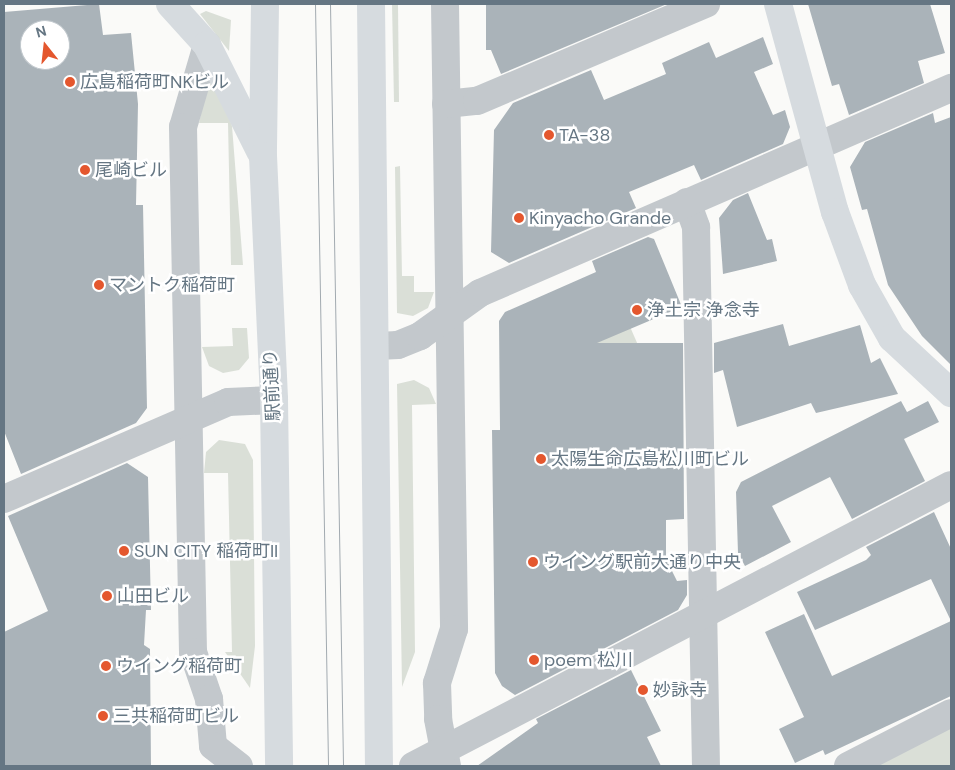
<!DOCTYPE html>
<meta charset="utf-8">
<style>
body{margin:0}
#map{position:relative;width:955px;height:770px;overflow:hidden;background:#fafaf8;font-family:"DM Sans","Noto Sans JP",sans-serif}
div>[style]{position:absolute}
.green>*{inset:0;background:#dadfd7}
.building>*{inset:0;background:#aab3b9}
.street>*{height:28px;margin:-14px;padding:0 14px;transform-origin:14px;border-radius:14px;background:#c3c8cc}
.secondary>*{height:28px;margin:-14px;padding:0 14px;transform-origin:14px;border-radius:14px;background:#d6dbdf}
.tram>*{height:1px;margin:-0.5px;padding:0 0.5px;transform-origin:0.5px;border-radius:0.5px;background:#a2aab0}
.dots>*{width:14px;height:14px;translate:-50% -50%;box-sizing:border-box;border:2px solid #fff;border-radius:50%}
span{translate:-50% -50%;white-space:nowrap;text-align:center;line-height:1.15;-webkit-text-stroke:5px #fff;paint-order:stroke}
.poi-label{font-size:18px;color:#657683}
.left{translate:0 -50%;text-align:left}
.street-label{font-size:18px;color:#657683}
.frame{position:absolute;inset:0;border:5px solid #657683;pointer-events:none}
.north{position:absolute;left:20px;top:20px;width:50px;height:50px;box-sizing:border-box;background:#fff;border:1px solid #c1c8cd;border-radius:50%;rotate:344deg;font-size:14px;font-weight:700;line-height:20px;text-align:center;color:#657683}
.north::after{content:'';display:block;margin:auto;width:18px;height:22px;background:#e4572e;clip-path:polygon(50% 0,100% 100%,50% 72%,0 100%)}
</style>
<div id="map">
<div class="green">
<div style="clip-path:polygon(392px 4px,398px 4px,399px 102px,394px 102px)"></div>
<div style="clip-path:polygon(206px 11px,231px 20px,229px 51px,200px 14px)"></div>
<div style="clip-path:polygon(208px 79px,214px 79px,232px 126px,243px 265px,231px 265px,228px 123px,199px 123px)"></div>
<div style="clip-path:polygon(400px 166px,402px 276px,414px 276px,414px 292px,434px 292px,428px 308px,413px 316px,397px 313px,395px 167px)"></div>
<div style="clip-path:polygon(624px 313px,638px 345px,585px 346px)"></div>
<div style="clip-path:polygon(232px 328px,247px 328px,249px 358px,239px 370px,223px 373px,209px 366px,202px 347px,233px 346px)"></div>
<div style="clip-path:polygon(414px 380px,429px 388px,436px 404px,412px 405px,415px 652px,402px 687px,397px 384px)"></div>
<div style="clip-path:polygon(219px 440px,245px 444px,253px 460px,255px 646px,250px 688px,225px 652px,232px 652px,228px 473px,204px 473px,206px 452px)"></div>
<div style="clip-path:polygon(951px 727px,951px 766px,876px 766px)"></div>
</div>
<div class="building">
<div style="clip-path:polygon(evenodd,99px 4px,103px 35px,131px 33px,138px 104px,136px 205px,143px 205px,147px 408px,136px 423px,21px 474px,4px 431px,4px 12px,99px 4px,30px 30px,60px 30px,60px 60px,30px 60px,30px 30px)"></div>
<div style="clip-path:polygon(486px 4px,667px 4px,501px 74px,491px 50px,486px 50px)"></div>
<div style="clip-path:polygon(808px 4px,930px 4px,945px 53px,918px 61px,924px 83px,849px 115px,839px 84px,832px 86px)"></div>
<div style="clip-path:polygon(763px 37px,773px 64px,754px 72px,773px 115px,785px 110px,790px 127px,783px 144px,701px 180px,694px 165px,629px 192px,636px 208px,509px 263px,491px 252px,494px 130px,513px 103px,591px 70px,604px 100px,666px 74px,662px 63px,709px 42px,716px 58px)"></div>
<div style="clip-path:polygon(933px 113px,935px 123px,951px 117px,951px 365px,922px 336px,888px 285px,867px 209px,862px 210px,850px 167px,865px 142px)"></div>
<div style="clip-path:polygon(748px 193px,767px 240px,772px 239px,777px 261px,723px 274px,719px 218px,733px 200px)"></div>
<div style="clip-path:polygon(648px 237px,654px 239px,682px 307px,597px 343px,683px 343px,684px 519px,666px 520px,666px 559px,677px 581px,687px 580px,687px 595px,678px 610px,515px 695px,502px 686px,495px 673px,492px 430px,500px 430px,499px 321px,505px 312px,596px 272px,592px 261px)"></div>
<div style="clip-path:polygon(783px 324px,789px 346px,860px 325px,871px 363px,880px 358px,898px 394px,816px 413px,811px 403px,737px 427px,723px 370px,714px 373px,714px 343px)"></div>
<div style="clip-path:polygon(901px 401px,907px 412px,928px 401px,939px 422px,904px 439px,925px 481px,852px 519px,830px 477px,772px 506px,791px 542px,745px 566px,738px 553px,736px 492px,741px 482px)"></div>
<div style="clip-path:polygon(127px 463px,148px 477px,151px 610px,146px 610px,144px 645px,150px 649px,151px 766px,4px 766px,4px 632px,48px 611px,8px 516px)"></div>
<div style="clip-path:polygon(934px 512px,951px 549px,951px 696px,825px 755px,823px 750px,795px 763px,779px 729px,804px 717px,765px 632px,804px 614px,832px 676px,951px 621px,931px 579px,815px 630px,797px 592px,866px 560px,871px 555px,866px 547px)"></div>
<div style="clip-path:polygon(631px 670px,661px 731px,647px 737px,661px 766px,477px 766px,538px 723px,536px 719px)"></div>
</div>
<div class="street">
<div style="left:445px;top:4px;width:625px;rotate:89.17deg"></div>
<div style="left:454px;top:629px;width:57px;rotate:107.5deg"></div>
<div style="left:437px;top:683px;width:36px;rotate:88deg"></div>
<div style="left:438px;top:719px;width:48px;rotate:79.2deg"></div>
<div style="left:207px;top:45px;width:85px;rotate:106.3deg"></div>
<div style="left:183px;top:127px;width:525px;rotate:88.91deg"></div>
<div style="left:193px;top:652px;width:50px;rotate:71.2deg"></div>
<div style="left:209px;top:699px;width:47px;rotate:85.1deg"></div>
<div style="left:213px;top:746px;width:33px;rotate:38deg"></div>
<div style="left:446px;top:104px;width:31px;rotate:-6deg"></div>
<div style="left:477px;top:101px;width:249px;rotate:-23deg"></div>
<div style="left:687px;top:202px;width:27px;rotate:70deg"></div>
<div style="left:696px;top:227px;width:539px;rotate:88.94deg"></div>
<div style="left:377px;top:346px;width:21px;rotate:-3deg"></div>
<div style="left:398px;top:345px;width:24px;rotate:-22deg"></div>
<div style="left:420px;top:336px;width:74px;rotate:-35.6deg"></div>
<div style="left:480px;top:293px;width:514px;rotate:-23.52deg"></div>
<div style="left:4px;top:499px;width:244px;rotate:-23.4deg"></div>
<div style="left:228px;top:402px;width:46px;rotate:-2.5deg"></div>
<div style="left:413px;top:766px;width:607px;rotate:-27.58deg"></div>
<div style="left:848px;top:766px;width:116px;rotate:-27.2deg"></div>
</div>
<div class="secondary">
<div style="left:170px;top:4px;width:55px;rotate:47.9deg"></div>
<div style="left:207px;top:45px;width:119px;rotate:63.4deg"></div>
<div style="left:265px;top:4px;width:152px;rotate:90.8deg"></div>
<div style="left:263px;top:156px;width:244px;rotate:87.4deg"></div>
<div style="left:274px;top:400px;width:366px;rotate:89.2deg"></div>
<div style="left:371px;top:4px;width:762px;rotate:89.4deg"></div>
<div style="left:778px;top:4px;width:216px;rotate:74.7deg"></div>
<div style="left:835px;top:212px;width:78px;rotate:69.7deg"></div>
<div style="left:862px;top:285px;width:61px;rotate:60.5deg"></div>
<div style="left:892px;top:338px;width:81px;rotate:43deg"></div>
</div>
<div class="tram">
<div style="left:315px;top:4px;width:762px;rotate:89.02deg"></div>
<div style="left:330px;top:4px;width:762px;rotate:89.02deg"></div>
</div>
<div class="dots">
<div style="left:70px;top:82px;background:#e4572e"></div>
<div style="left:549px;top:135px;background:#e4572e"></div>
<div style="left:85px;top:170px;background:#e4572e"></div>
<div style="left:519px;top:218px;background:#e4572e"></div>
<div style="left:99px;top:285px;background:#e4572e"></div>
<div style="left:637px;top:310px;background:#e4572e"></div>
<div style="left:541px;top:459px;background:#e4572e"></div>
<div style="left:124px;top:551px;background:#e4572e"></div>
<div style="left:533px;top:562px;background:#e4572e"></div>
<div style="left:107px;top:596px;background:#e4572e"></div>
<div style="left:534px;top:660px;background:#e4572e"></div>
<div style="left:106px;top:666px;background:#e4572e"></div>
<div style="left:643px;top:690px;background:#e4572e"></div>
<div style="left:103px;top:716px;background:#e4572e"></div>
</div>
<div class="poi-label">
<span class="left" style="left:80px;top:82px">広島稲荷町NKビル</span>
<span class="left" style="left:559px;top:135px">TA-38</span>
<span class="left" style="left:95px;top:170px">尾崎ビル</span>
<span class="left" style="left:529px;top:218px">Kinyacho Grande</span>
<span class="left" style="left:109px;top:285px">マントク稲荷町</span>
<span class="left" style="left:647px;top:310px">浄土宗 浄念寺</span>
<span class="left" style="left:551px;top:459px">太陽生命広島松川町ビル</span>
<span class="left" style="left:134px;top:551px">SUN CITY 稲荷町II</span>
<span class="left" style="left:543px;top:562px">ウイング駅前大通り中央</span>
<span class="left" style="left:117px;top:596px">山田ビル</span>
<span class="left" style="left:544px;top:660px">poem 松川</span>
<span class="left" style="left:116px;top:666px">ウイング稲荷町</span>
<span class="left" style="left:653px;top:690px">妙詠寺</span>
<span class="left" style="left:113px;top:716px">三共稲荷町ビル</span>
</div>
<div class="street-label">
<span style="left:272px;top:385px;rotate:-93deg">駅前通り</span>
</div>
<div class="frame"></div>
<div class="north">N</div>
</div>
